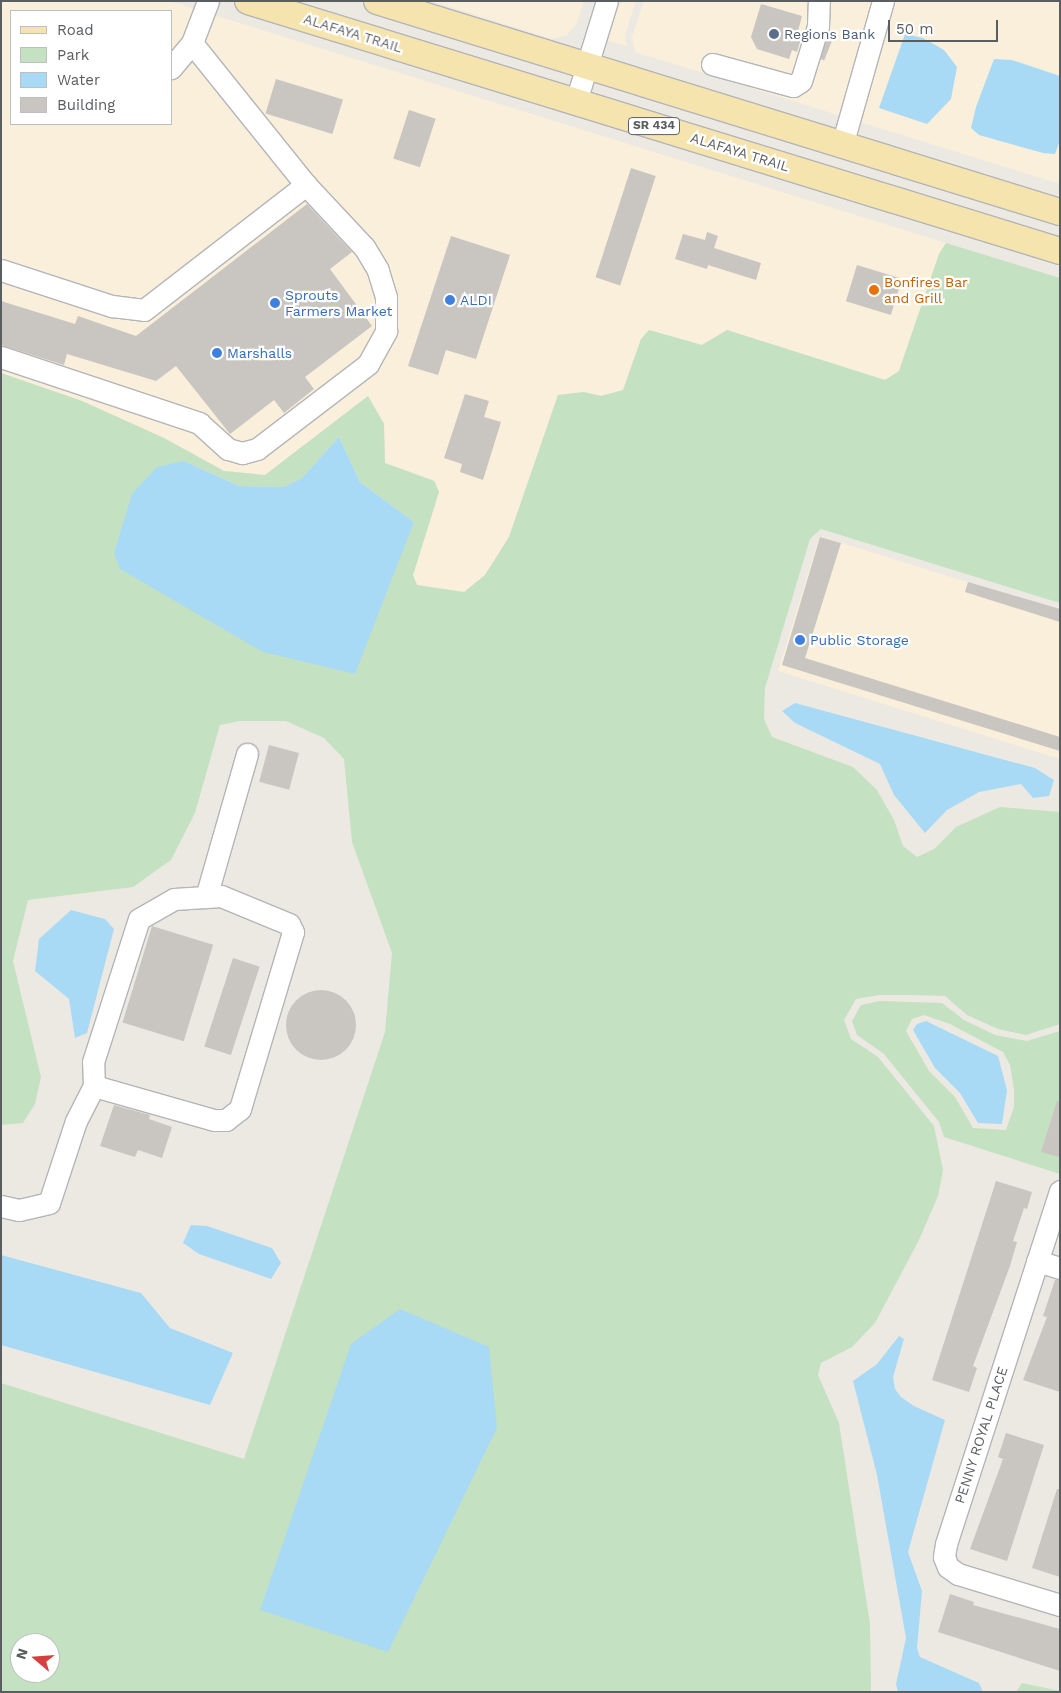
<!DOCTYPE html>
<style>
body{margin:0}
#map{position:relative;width:1061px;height:1693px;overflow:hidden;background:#ece9e2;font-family:"Work Sans",sans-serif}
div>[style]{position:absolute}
.commercial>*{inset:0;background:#f9efda}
.green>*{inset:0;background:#c4e1c1}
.water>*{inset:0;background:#a9daf5}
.building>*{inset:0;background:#c9c5c1;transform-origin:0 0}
.round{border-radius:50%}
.roads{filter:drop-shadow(1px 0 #b3b5b8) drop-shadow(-1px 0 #b3b5b8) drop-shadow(0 1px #b3b5b8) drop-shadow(0 -1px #b3b5b8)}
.minor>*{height:21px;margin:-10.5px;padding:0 10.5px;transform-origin:10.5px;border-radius:10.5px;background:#fff}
.major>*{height:26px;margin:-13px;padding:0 13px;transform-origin:13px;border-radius:13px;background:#f5e4ae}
.dots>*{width:14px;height:14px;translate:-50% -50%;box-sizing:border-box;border:2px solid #fff;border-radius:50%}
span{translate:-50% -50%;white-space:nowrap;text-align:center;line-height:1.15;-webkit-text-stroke:4.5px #fff;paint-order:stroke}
.shield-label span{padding:1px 4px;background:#fff;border:1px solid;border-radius:4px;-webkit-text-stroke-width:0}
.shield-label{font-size:12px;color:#5b5e61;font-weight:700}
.street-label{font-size:14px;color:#5b5e61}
.service-label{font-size:14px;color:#4e5e75}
.left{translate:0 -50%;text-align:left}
.food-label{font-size:14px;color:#c56008}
.shop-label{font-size:14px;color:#366cbe}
.frame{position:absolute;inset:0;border:2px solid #5b5e61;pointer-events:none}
.legend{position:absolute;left:10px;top:10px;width:162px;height:115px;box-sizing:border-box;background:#fff;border:1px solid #bdbfc0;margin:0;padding:6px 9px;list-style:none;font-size:15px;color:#5b5e61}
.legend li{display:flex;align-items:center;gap:10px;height:25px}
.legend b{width:25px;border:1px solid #bdbfc0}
.north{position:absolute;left:10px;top:1633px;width:50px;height:50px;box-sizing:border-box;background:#fff;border:1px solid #bdbfc0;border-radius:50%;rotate:288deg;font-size:14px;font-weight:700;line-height:20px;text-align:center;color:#5b5e61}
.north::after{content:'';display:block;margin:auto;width:18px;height:22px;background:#d53f40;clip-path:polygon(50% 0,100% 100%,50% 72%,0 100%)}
.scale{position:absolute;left:888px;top:20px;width:110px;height:22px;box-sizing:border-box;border:2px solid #5b5e61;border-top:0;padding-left:6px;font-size:15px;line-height:18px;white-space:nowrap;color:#5b5e61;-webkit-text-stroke:4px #fff;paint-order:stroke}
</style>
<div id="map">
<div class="commercial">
<div style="clip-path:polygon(evenodd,1px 1px,169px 1px,946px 243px,939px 254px,899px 371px,885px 381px,727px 330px,702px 345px,650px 330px,641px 339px,623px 390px,601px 396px,583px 392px,558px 395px,509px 537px,485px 575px,465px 592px,435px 590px,417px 585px,413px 575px,439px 491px,434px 480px,385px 463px,384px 424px,368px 396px,265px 475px,224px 471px,164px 438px,82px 401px,1px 373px,1px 1px,11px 11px,171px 11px,171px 124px,11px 124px,11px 11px)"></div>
<div style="clip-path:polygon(431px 1px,584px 1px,577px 23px,567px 35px,552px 39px)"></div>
<div style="clip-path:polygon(616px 1px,636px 1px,625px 35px,627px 46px,604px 40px)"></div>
<div style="clip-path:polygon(644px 1px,1060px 1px,1060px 184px,635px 52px,632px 37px)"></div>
<div style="clip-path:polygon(823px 537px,1060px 611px,1060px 759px,778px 671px,818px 541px)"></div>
</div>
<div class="green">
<div style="clip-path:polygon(evenodd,946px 243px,1060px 278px,1060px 603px,821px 529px,810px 539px,765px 688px,764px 719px,772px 737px,853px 767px,877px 790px,894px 820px,903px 846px,917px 857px,934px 849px,956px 827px,1000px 807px,1060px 812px,1060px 1024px,1026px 1035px,998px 1029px,967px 1015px,945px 996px,910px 995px,879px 995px,856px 999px,844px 1020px,851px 1039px,878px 1057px,934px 1126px,943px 1170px,938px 1196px,919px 1240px,875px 1323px,852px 1347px,821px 1363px,818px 1375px,839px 1423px,870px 1624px,871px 1692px,1px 1692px,1px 1383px,244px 1459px,385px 1032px,392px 953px,352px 842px,344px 759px,324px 738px,286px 721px,240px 721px,220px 725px,195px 813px,171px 860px,133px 887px,28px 900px,13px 961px,41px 1077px,35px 1104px,23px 1123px,1px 1125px,1px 373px,82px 401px,164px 438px,224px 471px,265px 475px,368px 396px,384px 424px,385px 463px,434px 481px,439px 492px,413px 575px,417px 585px,464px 592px,485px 575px,509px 537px,558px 395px,584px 392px,601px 396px,623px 390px,641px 339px,649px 330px,702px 345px,727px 330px,885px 380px,899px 371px,939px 254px,946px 243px,339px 437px,360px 482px,414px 522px,132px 494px,184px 461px,239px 486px,284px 487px,302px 478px,339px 437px,946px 243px,20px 1643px,50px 1643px,50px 1673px,20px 1673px,20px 1643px)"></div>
<div style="clip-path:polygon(evenodd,880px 1001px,942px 1003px,964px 1020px,995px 1035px,1027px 1041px,1060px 1031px,1060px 1174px,944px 1137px,939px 1122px,884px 1054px,857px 1035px,852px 1021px,861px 1005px,880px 1001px,924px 1015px,950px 1024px,1003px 1052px,1010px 1065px,1014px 1090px,1014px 1107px,1006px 1130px,973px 1128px,955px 1097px,929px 1071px,906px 1031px,912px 1019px,924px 1015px)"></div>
<div style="clip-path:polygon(1022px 1683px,1060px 1691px,1060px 1692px,1016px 1692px)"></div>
</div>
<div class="water">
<div style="clip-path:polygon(905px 34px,923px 38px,944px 50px,957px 67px,951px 99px,927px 124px,879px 108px)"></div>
<div style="clip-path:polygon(994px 59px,1012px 60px,1060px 76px,1060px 140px,1055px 154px,1043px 153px,979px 135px,971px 128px,976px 107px)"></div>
<div style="clip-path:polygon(339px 437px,360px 482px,414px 522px,355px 674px,263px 652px,120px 569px,114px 553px,132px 494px,157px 467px,184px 461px,239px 486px,284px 487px,302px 478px)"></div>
<div style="clip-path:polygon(795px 703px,1035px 768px,1054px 780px,1049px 796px,1033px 798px,1021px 784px,979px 792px,947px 810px,925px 833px,894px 795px,880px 764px,795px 723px,782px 711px)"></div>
<div style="clip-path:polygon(71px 910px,105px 919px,114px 929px,87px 1033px,75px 1038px,69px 999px,35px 971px,39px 939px)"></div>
<div style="clip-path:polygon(926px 1021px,998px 1056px,1007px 1090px,1002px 1124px,978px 1123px,960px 1093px,935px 1068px,913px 1030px,917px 1024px)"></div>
<div style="clip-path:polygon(191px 1225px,207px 1226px,272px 1248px,281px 1263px,271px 1279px,199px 1254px,183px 1243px)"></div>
<div style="clip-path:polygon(1px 1255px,141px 1293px,170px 1328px,233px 1353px,210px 1405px,1px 1345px)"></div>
<div style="clip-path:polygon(400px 1309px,489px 1347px,497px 1428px,388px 1652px,260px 1610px,351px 1344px)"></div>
<div style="clip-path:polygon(899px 1336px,904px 1339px,893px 1377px,895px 1389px,901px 1397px,914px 1406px,945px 1420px,908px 1552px,922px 1591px,917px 1648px,920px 1657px,979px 1683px,983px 1692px,898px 1692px,896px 1684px,906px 1638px,877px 1475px,853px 1381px,877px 1364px)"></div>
</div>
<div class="building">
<div style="clip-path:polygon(761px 4px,802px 16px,798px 31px,803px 32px,797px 52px,792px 50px,789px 59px,757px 49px,751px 37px)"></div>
<div style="left:827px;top:40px;width:5px;height:20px;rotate:22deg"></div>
<div style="left:276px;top:79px;width:70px;height:36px;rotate:17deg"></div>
<div style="left:409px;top:110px;width:28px;height:51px;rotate:18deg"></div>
<div style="left:631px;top:168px;width:26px;height:115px;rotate:18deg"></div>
<div style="clip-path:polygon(307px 204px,352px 252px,330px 269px,372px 326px,305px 377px,314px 389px,284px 413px,274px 400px,230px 434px,176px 366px,156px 381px,67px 354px,64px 365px,1px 345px,1px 301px,75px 324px,78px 316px,136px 336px)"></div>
<div style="clip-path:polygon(707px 232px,718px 236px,714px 248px,761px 263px,756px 280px,708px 265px,707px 269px,675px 259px,683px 234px,705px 240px)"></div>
<div style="clip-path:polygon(451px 236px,510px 255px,476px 359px,446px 350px,438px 375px,408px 366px)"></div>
<div style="left:857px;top:265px;width:47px;height:38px;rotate:17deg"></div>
<div style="clip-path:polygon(465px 394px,489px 401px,484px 417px,501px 422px,483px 480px,460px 472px,462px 464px,444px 458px)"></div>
<div style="clip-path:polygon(820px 537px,841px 543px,805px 658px,1060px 737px,1060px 751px,782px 665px)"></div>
<div style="clip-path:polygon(968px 582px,1060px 609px,1060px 622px,965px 592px)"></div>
<div style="left:269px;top:745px;width:31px;height:38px;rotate:15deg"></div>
<div style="left:152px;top:926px;width:64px;height:101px;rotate:17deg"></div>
<div style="left:233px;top:958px;width:28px;height:93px;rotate:18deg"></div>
<div class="round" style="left:286px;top:990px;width:70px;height:70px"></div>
<div style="clip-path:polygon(1057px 1101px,1060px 1101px,1060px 1157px,1041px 1152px)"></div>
<div style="clip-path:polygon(114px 1105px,150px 1115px,149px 1119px,172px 1127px,162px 1158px,138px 1150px,135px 1157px,100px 1146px)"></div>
<div style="clip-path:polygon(996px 1181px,1032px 1192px,1027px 1209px,1024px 1208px,1013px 1241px,1017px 1242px,1010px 1266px,973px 1366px,977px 1368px,969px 1392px,932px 1380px)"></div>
<div style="clip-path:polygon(1055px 1280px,1060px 1280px,1060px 1392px,1023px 1380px,1047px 1317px,1043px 1316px)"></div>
<div style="clip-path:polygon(1006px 1433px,1044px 1445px,1007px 1561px,970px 1549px,1003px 1459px,998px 1457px)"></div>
<div style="clip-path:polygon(1057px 1489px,1060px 1489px,1060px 1577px,1032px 1568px)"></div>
<div style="clip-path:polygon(950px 1594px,974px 1602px,973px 1605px,1060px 1629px,1060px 1671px,938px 1632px)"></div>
</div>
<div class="roads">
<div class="minor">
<div style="left:192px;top:43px;width:45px;rotate:-69.1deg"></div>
<div style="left:712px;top:64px;width:84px;rotate:15.2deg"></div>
<div style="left:793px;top:86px;width:9px;rotate:-32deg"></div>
<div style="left:801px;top:81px;width:58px;rotate:-72.8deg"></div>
<div style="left:818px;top:26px;width:25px;rotate:-88deg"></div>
<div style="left:576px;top:101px;width:105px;rotate:-72.8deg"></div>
<div style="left:842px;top:145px;width:150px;rotate:-74.1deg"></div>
<div style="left:1px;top:270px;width:117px;rotate:18deg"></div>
<div style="left:112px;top:306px;width:32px;rotate:7deg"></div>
<div style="left:144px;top:310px;width:205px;rotate:-37.7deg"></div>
<div style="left:306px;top:185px;width:182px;rotate:-128.8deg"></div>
<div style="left:192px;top:43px;width:33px;rotate:130deg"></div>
<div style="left:1px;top:357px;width:209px;rotate:18.4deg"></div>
<div style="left:199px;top:423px;width:39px;rotate:42deg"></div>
<div style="left:228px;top:449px;width:15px;rotate:16deg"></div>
<div style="left:242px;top:453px;width:16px;rotate:-15deg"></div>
<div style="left:257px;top:449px;width:140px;rotate:-37.4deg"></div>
<div style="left:368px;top:364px;width:38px;rotate:-61deg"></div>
<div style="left:386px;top:331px;width:34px;rotate:-90deg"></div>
<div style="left:386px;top:297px;width:28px;rotate:-107deg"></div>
<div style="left:378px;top:270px;width:27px;rotate:-121deg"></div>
<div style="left:364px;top:247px;width:85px;rotate:-133.1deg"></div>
<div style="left:206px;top:897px;width:149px;rotate:-74deg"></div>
<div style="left:1060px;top:1191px;width:371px;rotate:107.9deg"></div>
<div style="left:946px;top:1544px;width:13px;rotate:99deg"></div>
<div style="left:944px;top:1557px;width:11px;rotate:68deg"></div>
<div style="left:948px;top:1567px;width:12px;rotate:35deg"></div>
<div style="left:958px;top:1574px;width:107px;rotate:16.9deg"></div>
<div style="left:1px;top:1206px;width:18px;rotate:13deg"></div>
<div style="left:19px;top:1210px;width:31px;rotate:-13deg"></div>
<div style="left:49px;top:1203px;width:86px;rotate:-71.8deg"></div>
<div style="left:76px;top:1121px;width:39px;rotate:-63deg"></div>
<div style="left:94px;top:1086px;width:24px;rotate:-92deg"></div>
<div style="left:93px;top:1062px;width:150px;rotate:-72.2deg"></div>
<div style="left:139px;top:919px;width:40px;rotate:-29.7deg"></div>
<div style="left:174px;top:899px;width:47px;rotate:-3.7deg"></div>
<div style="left:221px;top:896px;width:74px;rotate:22.4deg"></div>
<div style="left:289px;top:924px;width:9px;rotate:63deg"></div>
<div style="left:293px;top:932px;width:185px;rotate:106.7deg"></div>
<div style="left:240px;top:1109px;width:18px;rotate:142deg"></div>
<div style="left:226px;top:1120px;width:12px;rotate:180deg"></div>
<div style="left:214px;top:1120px;width:125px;rotate:-164.2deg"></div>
<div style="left:1037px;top:1261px;width:24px;rotate:17deg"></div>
</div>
<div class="major">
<div style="left:248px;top:1px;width:850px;rotate:17.11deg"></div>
<div style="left:377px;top:1px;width:715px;rotate:17.17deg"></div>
</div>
</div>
<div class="dots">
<div style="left:774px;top:34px;background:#5c6f8a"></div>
<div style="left:874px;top:290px;background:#e8710a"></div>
<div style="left:450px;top:300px;background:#3f7fe0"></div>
<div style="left:275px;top:303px;background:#3f7fe0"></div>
<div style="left:217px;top:353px;background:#3f7fe0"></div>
<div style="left:800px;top:640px;background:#3f7fe0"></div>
</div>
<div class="shield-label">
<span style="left:654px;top:126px">SR 434</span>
</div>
<div class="street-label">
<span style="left:353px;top:33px;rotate:17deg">ALAFAYA TRAIL</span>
<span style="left:740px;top:152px;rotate:17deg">ALAFAYA TRAIL</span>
<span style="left:981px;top:1435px;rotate:-72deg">PENNY ROYAL PLACE</span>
</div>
<div class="service-label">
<span class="left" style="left:784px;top:34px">Regions Bank</span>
</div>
<div class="food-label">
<span class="left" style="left:884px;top:290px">Bonfires Bar<br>and Grill</span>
</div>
<div class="shop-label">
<span class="left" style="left:285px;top:303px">Sprouts<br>Farmers Market</span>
<span class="left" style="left:460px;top:300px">ALDI</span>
<span class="left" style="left:227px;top:353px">Marshalls</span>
<span class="left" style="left:810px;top:640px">Public Storage</span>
</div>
<div class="frame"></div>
<ul class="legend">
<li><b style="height:6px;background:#f5e4ae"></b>Road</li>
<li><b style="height:14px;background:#c4e1c1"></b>Park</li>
<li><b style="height:14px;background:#a9daf5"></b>Water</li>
<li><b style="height:14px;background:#c9c5c1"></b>Building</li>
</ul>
<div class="north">N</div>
<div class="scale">50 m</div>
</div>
